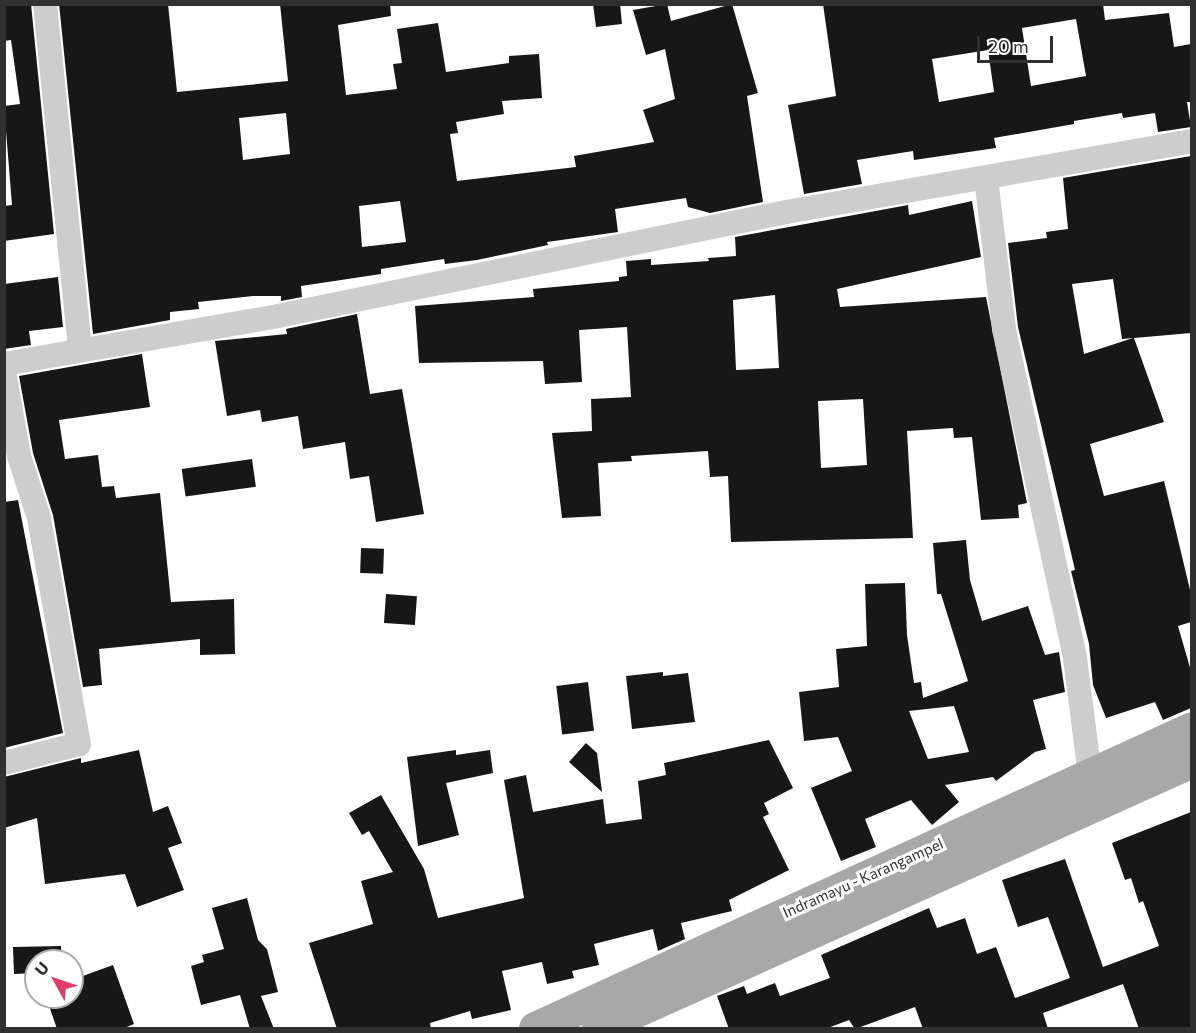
<!DOCTYPE html>
<style>
body{margin:0}
#map{position:relative;width:1196px;height:1033px;overflow:hidden;background:#fff;font-family:Commissioner,sans-serif}
div>[style]{position:absolute}
.building>*{inset:0;background:#171717;transform-origin:0 0}
.street>*{height:24px;margin:-12px;padding:0 12px;transform-origin:12px;border-radius:12px;background:#cdcdcd}
.primary>*{height:33px;margin:-16.5px;padding:0 16.5px;transform-origin:16.5px;border-radius:16.5px;background:#a8a8a8}
span{translate:-50% -50%;white-space:nowrap;text-align:center;line-height:1.15;-webkit-text-stroke:6px #fff;paint-order:stroke}
.street-label{font-size:15px;color:#303030}
.frame{position:absolute;inset:0;border:6px solid #303030;pointer-events:none}
.north{position:absolute;left:24px;top:949px;width:60px;height:60px;box-sizing:border-box;background:#fff;border:2px solid #acacac;border-radius:50%;rotate:310deg;font-size:16px;font-weight:700;line-height:24px;text-align:center;color:#303030}
.north::after{content:'';display:block;margin:auto;width:21px;height:27px;background:#dc3d69;clip-path:polygon(50% 0,100% 100%,50% 72%,0 100%)}
.scale{position:absolute;left:977px;top:36px;width:76px;height:27px;box-sizing:border-box;border:3px solid #303030;border-top:0;padding-left:8px;font-size:18px;line-height:21px;white-space:nowrap;color:#303030;-webkit-text-stroke:4px #fff;paint-order:stroke}
</style>
<div id="map">
<div class="building">
<div style="clip-path:polygon(4px 4px,31px 4px,54px 234px,4px 241px,4px 206px,12px 205px,4px 106px,20px 104px,11px 40px,4px 41px)"></div>
<div style="clip-path:polygon(evenodd,59px 4px,168px 4px,177px 92px,288px 81px,280px 4px,390px 4px,391px 16px,338px 25px,346px 95px,397px 89px,393px 64px,402px 63px,397px 29px,438px 23px,446px 72px,509px 63px,509px 56px,539px 54px,542px 98px,502px 101px,504px 114px,456px 122px,458px 133px,450px 134px,457px 181px,576px 167px,574px 156px,654px 142px,643px 110px,675px 99px,665px 49px,646px 55px,633px 10px,667px 4px,671px 21px,732px 4px,758px 93px,747px 96px,763px 202px,710px 213px,688px 207px,686px 198px,615px 209px,618px 232px,547px 242px,548px 245px,477px 260px,445px 264px,444px 259px,381px 269px,381px 274px,301px 286px,302px 297px,281px 301px,281px 296px,253px 296px,198px 302px,199px 309px,170px 312px,170px 320px,93px 334px,59px 4px,286px 113px,290px 154px,243px 160px,239px 118px,286px 113px,59px 4px,400px 201px,406px 242px,362px 247px,359px 206px,400px 201px)"></div>
<div style="clip-path:polygon(593px 4px,620px 4px,622px 24px,596px 27px)"></div>
<div style="clip-path:polygon(evenodd,823px 4px,1103px 4px,1105px 20px,1169px 13px,1174px 47px,1191px 44px,1191px 102px,1187px 102px,1191px 127px,1158px 132px,1155px 113px,1123px 118px,1122px 113px,1074px 121px,1074px 124px,994px 138px,996px 148px,914px 160px,913px 151px,857px 160px,862px 184px,804px 194px,788px 105px,836px 96px,823px 4px,1076px 19px,1086px 76px,1031px 86px,1022px 28px,1076px 19px,823px 4px,988px 50px,994px 92px,939px 102px,932px 59px,988px 50px)"></div>
<div style="clip-path:polygon(evenodd,1191px 156px,1191px 333px,1134px 338px,1164px 422px,1090px 444px,1104px 496px,1164px 481px,1191px 594px,1191px 622px,1178px 626px,1191px 671px,1191px 708px,1163px 720px,1155px 702px,1106px 718px,1093px 685px,1089px 644px,1071px 571px,1075px 570px,1018px 327px,1008px 243px,1047px 238px,1046px 232px,1068px 229px,1063px 178px,1191px 156px,1113px 279px,1122px 339px,1133px 338px,1084px 354px,1072px 284px,1113px 279px)"></div>
<div style="clip-path:polygon(evenodd,972px 201px,981px 257px,837px 289px,840px 307px,986px 297px,1027px 503px,1018px 505px,1019px 518px,981px 520px,972px 437px,954px 438px,953px 428px,907px 431px,913px 538px,731px 542px,728px 476px,710px 477px,708px 451px,631px 456px,632px 461px,598px 463px,601px 516px,562px 518px,552px 433px,592px 431px,591px 399px,631px 397px,627px 327px,579px 330px,582px 382px,545px 384px,543px 361px,419px 363px,415px 306px,534px 297px,533px 289px,619px 281px,619px 277px,627px 276px,626px 261px,651px 259px,651px 265px,709px 261px,708px 258px,736px 256px,735px 237px,908px 205px,909px 215px,972px 201px,775px 295px,779px 368px,736px 370px,733px 300px,775px 295px,972px 201px,863px 399px,867px 465px,821px 468px,818px 401px,863px 399px)"></div>
<div style="clip-path:polygon(58px 277px,63px 327px,29px 331px,31px 345px,4px 349px,4px 284px)"></div>
<div style="clip-path:polygon(357px 314px,370px 394px,402px 389px,424px 514px,376px 522px,369px 476px,350px 479px,345px 442px,303px 449px,298px 416px,262px 422px,260px 410px,227px 416px,215px 341px,287px 334px,286px 329px)"></div>
<div style="clip-path:polygon(142px 354px,150px 407px,59px 420px,65px 459px,98px 455px,102px 487px,114px 486px,116px 498px,160px 493px,171px 602px,234px 599px,235px 654px,200px 655px,200px 639px,99px 649px,102px 685px,83px 687px,53px 515px,33px 453px,19px 376px)"></div>
<div style="left:252px;top:459px;width:28px;height:71px;rotate:82deg"></div>
<div style="clip-path:polygon(18px 500px,63px 733px,4px 748px,4px 502px)"></div>
<div style="clip-path:polygon(evenodd,966px 540px,970px 580px,982px 621px,1028px 606px,1045px 655px,1059px 652px,1065px 692px,1033px 700px,1046px 749px,1035px 752px,996px 781px,993px 777px,945px 785px,959px 802px,932px 825px,911px 800px,865px 819px,876px 847px,841px 861px,811px 788px,852px 771px,838px 737px,804px 741px,799px 692px,839px 687px,836px 649px,867px 646px,865px 584px,905px 583px,907px 635px,914px 683px,921px 682px,923px 698px,968px 681px,941px 594px,937px 594px,933px 543px,966px 540px,954px 706px,969px 752px,928px 759px,909px 711px,954px 706px)"></div>
<div style="left:361px;top:548px;width:23px;height:25px;rotate:2deg"></div>
<div style="left:386px;top:594px;width:31px;height:29px;rotate:4deg"></div>
<div style="clip-path:polygon(663px 672px,663px 676px,688px 673px,695px 722px,632px 729px,626px 676px)"></div>
<div style="left:588px;top:682px;width:49px;height:32px;rotate:83deg"></div>
<div style="clip-path:polygon(769px 740px,793px 788px,764px 803px,769px 814px,763px 817px,789px 870px,729px 900px,732px 911px,681px 923px,685px 939px,658px 951px,653px 929px,594px 944px,599px 965px,572px 971px,574px 978px,547px 984px,542px 962px,502px 971px,511px 1010px,472px 1019px,470px 1011px,430px 1023px,431px 1029px,337px 1029px,309px 943px,373px 924px,361px 881px,393px 872px,369px 831px,362px 835px,349px 813px,381px 795px,424px 869px,438px 918px,524px 898px,504px 780px,526px 775px,533px 812px,603px 799px,606px 824px,642px 819px,638px 781px,666px 775px,664px 763px)"></div>
<div style="clip-path:polygon(586px 743px,597px 753px,602px 792px,569px 762px)"></div>
<div style="clip-path:polygon(139px 750px,153px 812px,168px 806px,182px 843px,168px 848px,184px 890px,137px 907px,125px 874px,45px 884px,37px 818px,4px 828px,4px 777px,81px 758px,81px 763px)"></div>
<div style="clip-path:polygon(456px 750px,456px 755px,490px 750px,493px 773px,446px 783px,459px 835px,418px 846px,407px 757px)"></div>
<div style="clip-path:polygon(1191px 812px,1191px 1029px,1139px 1029px,1123px 984px,1043px 1013px,1048px 1029px,923px 1029px,915px 1007px,855px 1029px,849px 1020px,825px 1029px,729px 1029px,717px 996px,744px 986px,747px 994px,775px 983px,780px 996px,830px 978px,821px 955px,929px 908px,937px 928px,965px 918px,977px 954px,996px 947px,1015px 998px,1070px 978px,1048px 917px,1018px 927px,1002px 880px,1065px 859px,1103px 967px,1159px 946px,1143px 901px,1139px 903px,1131px 878px,1125px 880px,1112px 843px)"></div>
<div style="clip-path:polygon(247px 898px,258px 940px,267px 949px,278px 992px,261px 996px,274px 1029px,250px 1029px,240px 995px,201px 1005px,191px 966px,204px 962px,202px 955px,224px 949px,212px 908px)"></div>
<div style="clip-path:polygon(61px 946px,62px 961px,36px 961px,36px 973px,14px 974px,13px 947px)"></div>
<div style="clip-path:polygon(113px 965px,134px 1024px,122px 1029px,57px 1029px,46px 997px,72px 997px,72px 980px)"></div>
</div>
<div class="street">
<div style="left:45px;top:4px;width:347px;rotate:84.2deg"></div>
<div style="left:986px;top:178px;width:152px;rotate:83.2deg"></div>
<div style="left:1004px;top:329px;width:337px;rotate:77.8deg"></div>
<div style="left:1075px;top:658px;width:118px;rotate:82.7deg"></div>
<div style="left:4px;top:364px;width:278px;rotate:-9.9deg"></div>
<div style="left:278px;top:316px;width:519px;rotate:-11.57deg"></div>
<div style="left:786px;top:212px;width:412px;rotate:-9.9deg"></div>
<div style="left:4px;top:371px;width:86px;rotate:80deg"></div>
<div style="left:19px;top:456px;width:65px;rotate:72.1deg"></div>
<div style="left:39px;top:518px;width:230px;rotate:80deg"></div>
<div style="left:79px;top:744px;width:77px;rotate:165.8deg"></div>
</div>
<div class="primary">
<div style="left:535px;top:1028px;width:722px;rotate:-24.54deg"></div>
<div style="left:598px;top:1028px;width:651px;rotate:-24.2deg"></div>
</div>
<div class="street-label">
<span style="left:863px;top:878px;rotate:-24deg">Indramayu - Karangampel</span>
</div>
<div class="frame"></div>
<div class="north">U</div>
<div class="scale">20 m</div>
</div>
